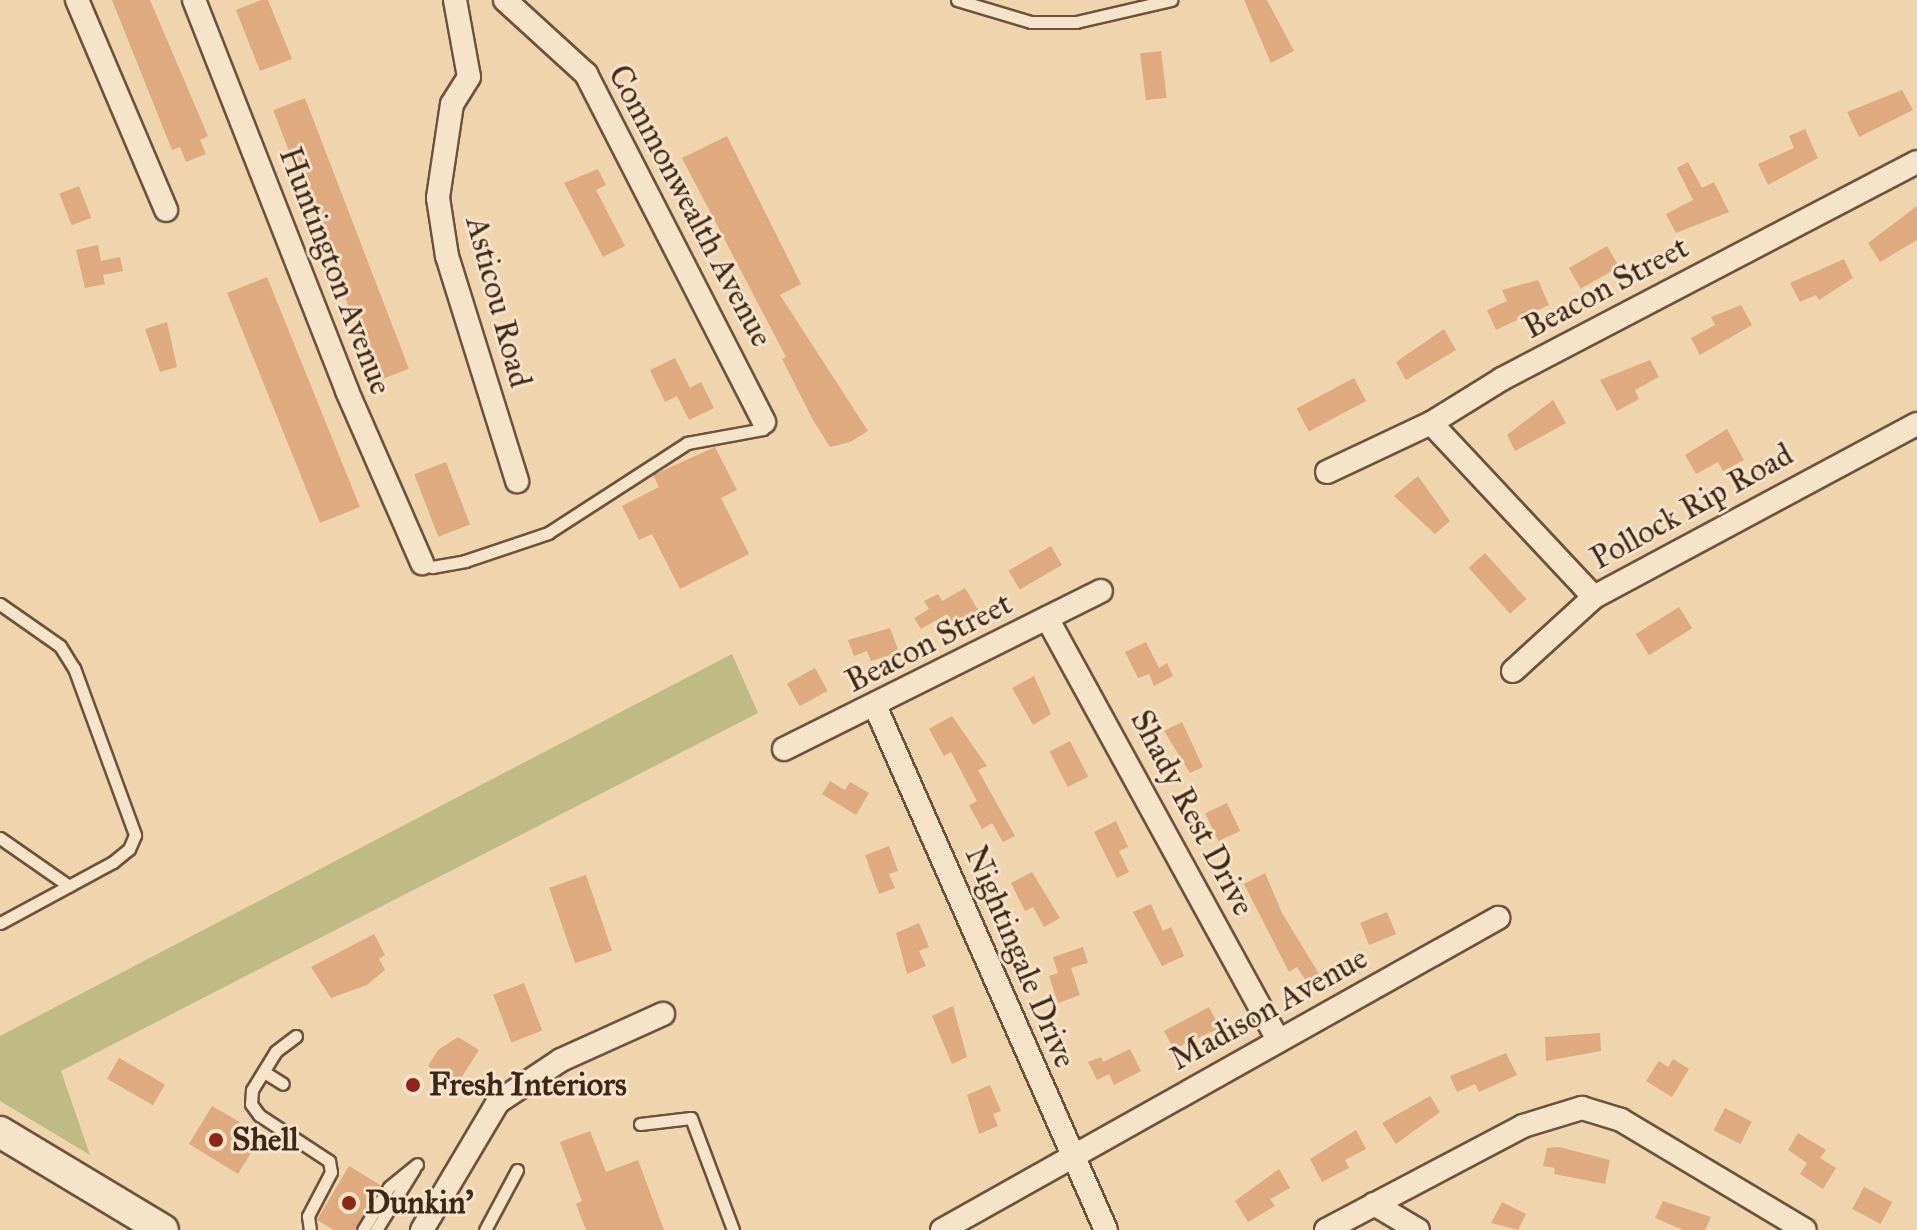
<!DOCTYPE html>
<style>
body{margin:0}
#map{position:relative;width:1917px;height:1230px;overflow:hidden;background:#efd4ae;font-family:"IM FELL Great Primer",serif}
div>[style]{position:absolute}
.green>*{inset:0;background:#c0bb85}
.building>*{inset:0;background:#dfaa80;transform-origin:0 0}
.roads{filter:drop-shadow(2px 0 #6c523d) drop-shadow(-2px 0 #6c523d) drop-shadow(0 2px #6c523d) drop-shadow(0 -2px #6c523d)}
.service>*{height:11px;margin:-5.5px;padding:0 5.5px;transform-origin:5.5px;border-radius:5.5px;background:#f5e3ca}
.minor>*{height:22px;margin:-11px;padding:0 11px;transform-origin:11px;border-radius:11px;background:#f5e3ca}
.secondary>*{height:30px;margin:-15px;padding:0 15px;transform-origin:15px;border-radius:15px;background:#f5e3ca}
.dots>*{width:22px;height:22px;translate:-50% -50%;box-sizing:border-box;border:4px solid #f5e3ca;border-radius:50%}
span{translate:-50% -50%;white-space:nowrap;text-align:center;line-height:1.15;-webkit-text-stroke:6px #f5e3ca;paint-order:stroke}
.street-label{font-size:32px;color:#402617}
.poi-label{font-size:32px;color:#402617;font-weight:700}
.left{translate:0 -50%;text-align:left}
</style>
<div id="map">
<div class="green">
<div style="clip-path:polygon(732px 654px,758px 713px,61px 1071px,90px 1155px,0 1101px,0 1036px)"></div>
</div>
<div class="building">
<div style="clip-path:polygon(112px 0,150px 0,208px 136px,200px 140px,206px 154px,186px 162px,180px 147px,172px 150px)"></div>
<div style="clip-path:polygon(261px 0,268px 0,292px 59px,260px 71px,236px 10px)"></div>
<div style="clip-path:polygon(1244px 0,1267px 0,1294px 51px,1271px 63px)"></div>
<div style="left:1161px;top:51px;width:47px;height:21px;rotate:83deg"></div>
<div style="clip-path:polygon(1902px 90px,1913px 110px,1859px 137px,1847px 112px)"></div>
<div style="left:305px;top:98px;width:290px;height:34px;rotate:69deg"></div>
<div style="clip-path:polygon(1805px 129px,1818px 158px,1768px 185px,1758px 164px,1794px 148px,1789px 136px)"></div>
<div style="clip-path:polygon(727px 136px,801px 284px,780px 295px,868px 431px,850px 442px,830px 447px,813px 420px,782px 359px,786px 357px,682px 158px)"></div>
<div style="clip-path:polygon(1688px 162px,1702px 188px,1714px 182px,1729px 212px,1676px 233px,1666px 214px,1693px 200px,1677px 168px)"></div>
<div style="clip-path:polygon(598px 169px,606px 185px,596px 190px,625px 246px,603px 257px,564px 183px)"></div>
<div style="left:79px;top:186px;width:34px;height:21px;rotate:69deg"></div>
<div style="clip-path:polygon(1917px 206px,1917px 240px,1880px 262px,1868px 243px)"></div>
<div style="clip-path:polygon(98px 245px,101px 261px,120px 257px,123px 271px,103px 275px,105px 284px,85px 288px,76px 250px)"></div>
<div style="left:1607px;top:246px;width:24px;height:44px;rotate:60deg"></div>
<div style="clip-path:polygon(1844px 259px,1853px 278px,1819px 300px,1816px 295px,1800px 302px,1790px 283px)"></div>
<div style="left:267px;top:277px;width:248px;height:43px;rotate:68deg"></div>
<div style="clip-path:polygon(1538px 280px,1549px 305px,1496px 330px,1487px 310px,1507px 301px,1502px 290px)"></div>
<div style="clip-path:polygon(1741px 305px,1752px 325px,1700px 355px,1691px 338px,1715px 325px,1711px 317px)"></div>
<div style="clip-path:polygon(167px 322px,177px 367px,160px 372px,145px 329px)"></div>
<div style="clip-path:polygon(1444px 329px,1456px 350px,1406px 380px,1396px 362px)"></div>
<div style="clip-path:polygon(675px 358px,690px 388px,701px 382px,714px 408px,689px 420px,677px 396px,665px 402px,650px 370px)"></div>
<div style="clip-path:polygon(1650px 360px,1659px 377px,1635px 390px,1639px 399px,1617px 411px,1600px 380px)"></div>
<div style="left:1354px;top:378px;width:26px;height:65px;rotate:62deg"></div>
<div style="clip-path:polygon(1553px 400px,1566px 423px,1515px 451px,1507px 435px)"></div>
<div style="clip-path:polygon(1727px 429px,1744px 460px,1723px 471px,1718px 462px,1696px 474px,1685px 455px)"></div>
<div style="clip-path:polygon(715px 447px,737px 490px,721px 498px,749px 554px,680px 589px,652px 534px,639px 540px,622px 506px,659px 487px,653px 475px)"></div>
<div style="left:446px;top:462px;width:67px;height:34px;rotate:69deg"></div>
<div style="clip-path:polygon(1418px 476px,1450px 521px,1435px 534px,1394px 496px)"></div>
<div style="left:1051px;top:546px;width:22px;height:49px;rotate:60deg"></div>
<div style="left:1485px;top:553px;width:62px;height:22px;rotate:48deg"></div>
<div style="clip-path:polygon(965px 588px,978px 610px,953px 625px,947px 614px,921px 629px,914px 618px,929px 609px,924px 601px,938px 594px,942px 601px)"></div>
<div style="left:1679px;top:607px;width:25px;height:51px;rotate:58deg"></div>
<div style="clip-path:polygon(890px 628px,899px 652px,871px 661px,867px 651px,854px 656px,848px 640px)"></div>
<div style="clip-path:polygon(1146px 642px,1159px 668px,1167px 663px,1173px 676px,1154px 686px,1149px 674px,1138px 678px,1125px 652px)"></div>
<div style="left:815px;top:668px;width:26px;height:32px;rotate:61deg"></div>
<div style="clip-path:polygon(1034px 676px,1051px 714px,1033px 725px,1012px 688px)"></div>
<div style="clip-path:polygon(952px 716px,987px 766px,978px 770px,1015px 836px,1003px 842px,992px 823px,982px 829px,969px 805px,977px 801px,951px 752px,944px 756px,929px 729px)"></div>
<div style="clip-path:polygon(1182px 722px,1203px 767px,1190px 773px,1164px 731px)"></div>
<div style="left:1070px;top:741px;width:40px;height:23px;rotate:63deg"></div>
<div style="clip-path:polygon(830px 781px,845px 790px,850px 782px,869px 793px,856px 815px,822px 794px)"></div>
<div style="left:1227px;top:803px;width:31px;height:24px;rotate:65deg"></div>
<div style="clip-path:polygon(1116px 821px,1128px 847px,1119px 851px,1129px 872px,1117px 878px,1094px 832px)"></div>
<div style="clip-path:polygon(889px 846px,898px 871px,889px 874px,895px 888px,879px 894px,865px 855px)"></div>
<div style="clip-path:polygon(1032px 872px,1060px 918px,1044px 927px,1033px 907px,1025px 911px,1011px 883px)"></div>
<div style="clip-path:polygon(1265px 873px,1282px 913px,1321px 977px,1308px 984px,1297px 967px,1289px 972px,1244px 884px)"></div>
<div style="left:586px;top:875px;width:80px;height:39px;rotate:71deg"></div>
<div style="clip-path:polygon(1151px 904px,1163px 931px,1171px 927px,1184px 956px,1162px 966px,1133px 912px)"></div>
<div style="left:1387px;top:912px;width:24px;height:29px;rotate:68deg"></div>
<div style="clip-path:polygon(919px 923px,929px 947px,919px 951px,926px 966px,907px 974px,896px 933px)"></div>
<div style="clip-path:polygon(374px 934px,385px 955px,379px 959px,385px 970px,367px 985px,331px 998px,311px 967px)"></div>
<div style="clip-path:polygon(1083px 947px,1088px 963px,1071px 968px,1080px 995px,1058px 1003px,1049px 976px,1058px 973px,1053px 957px)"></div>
<div style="left:524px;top:983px;width:51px;height:33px;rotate:69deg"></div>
<div style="clip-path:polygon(953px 1006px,967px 1057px,952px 1064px,932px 1016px)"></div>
<div style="clip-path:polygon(1209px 1007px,1220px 1028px,1174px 1049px,1164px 1031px)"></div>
<div style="clip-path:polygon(1600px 1033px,1601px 1051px,1546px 1061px,1545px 1037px)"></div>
<div style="clip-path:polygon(458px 1037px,479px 1050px,456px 1086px,428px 1066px,438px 1050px)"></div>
<div style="clip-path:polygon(1130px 1049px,1141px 1071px,1114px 1085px,1109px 1074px,1097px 1080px,1088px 1062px,1101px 1057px,1103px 1062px)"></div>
<div style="clip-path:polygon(1506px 1053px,1517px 1075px,1479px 1092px,1475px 1084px,1457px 1092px,1450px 1076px)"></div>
<div style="left:119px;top:1058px;width:53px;height:24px;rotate:30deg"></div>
<div style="clip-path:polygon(1673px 1059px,1689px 1069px,1672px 1097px,1646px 1081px,1659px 1061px,1668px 1067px)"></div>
<div style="clip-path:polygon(990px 1085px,1001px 1111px,993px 1114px,998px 1126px,979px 1134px,967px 1095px)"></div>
<div style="clip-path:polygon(1430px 1096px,1440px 1112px,1396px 1144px,1382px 1123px)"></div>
<div style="clip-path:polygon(212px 1106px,240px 1122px,232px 1135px,254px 1148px,238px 1174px,189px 1144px)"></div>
<div style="left:1725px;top:1108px;width:30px;height:25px;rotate:27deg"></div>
<div style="clip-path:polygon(1356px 1130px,1366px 1149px,1345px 1160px,1349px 1168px,1322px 1182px,1310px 1159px)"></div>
<div style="clip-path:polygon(590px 1131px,606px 1172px,638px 1160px,664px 1230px,586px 1230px,576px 1204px,582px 1201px,560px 1142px)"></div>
<div style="clip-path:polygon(1798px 1133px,1826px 1150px,1820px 1158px,1836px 1168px,1823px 1189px,1800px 1174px,1807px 1163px,1788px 1150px)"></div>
<div style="clip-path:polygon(1559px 1147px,1610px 1160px,1605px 1184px,1554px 1174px,1555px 1168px,1543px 1166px,1547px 1148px)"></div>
<div style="clip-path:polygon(349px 1166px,380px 1185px,355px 1230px,334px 1230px,317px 1220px)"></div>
<div style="clip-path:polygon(1279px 1169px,1290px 1188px,1270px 1199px,1275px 1206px,1248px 1222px,1235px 1201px)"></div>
<div style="left:1864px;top:1187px;width:32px;height:25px;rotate:28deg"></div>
<div style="clip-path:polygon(1663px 1201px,1711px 1217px,1705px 1230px,1683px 1230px,1655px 1218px)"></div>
<div style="clip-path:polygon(1502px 1202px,1526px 1214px,1518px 1230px,1491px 1223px)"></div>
</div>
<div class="roads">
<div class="service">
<div style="left:957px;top:0;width:77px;rotate:16.6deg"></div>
<div style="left:1031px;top:22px;width:45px"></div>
<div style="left:1076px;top:22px;width:98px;rotate:-13deg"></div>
<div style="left:422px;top:563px;width:11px;rotate:22deg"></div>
<div style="left:432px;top:567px;width:34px;rotate:-10deg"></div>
<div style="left:465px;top:561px;width:88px;rotate:-18.6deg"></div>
<div style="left:548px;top:533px;width:166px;rotate:-32.9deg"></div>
<div style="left:687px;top:443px;width:77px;rotate:-10.4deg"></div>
<div style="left:763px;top:429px;width:7px;rotate:-82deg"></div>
<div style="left:0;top:604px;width:73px;rotate:35deg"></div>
<div style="left:60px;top:646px;width:26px;rotate:58deg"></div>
<div style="left:74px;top:668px;width:178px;rotate:69.9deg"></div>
<div style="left:135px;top:835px;width:15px;rotate:113deg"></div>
<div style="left:129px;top:849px;width:21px;rotate:141deg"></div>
<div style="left:113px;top:862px;width:128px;rotate:151.6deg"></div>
<div style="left:0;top:838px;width:84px;rotate:34.8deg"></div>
<div style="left:296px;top:1036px;width:25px;rotate:143deg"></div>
<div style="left:276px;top:1051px;width:46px;rotate:121.6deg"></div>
<div style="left:252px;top:1090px;width:14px;rotate:94deg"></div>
<div style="left:251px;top:1104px;width:14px;rotate:54deg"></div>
<div style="left:259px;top:1115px;width:84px;rotate:33.3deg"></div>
<div style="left:329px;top:1161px;width:11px;rotate:80deg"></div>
<div style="left:331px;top:1172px;width:50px;rotate:117.6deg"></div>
<div style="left:308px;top:1216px;width:14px;rotate:82deg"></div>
<div style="left:264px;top:1072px;width:22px;rotate:32deg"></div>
<div style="left:640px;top:1124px;width:51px;rotate:-6.7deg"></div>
<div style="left:691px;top:1118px;width:120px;rotate:69.4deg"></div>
<div style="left:363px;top:1230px;width:50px;rotate:-58.8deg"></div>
<div style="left:389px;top:1187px;width:36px;rotate:-39deg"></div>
<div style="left:376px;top:1230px;width:72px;rotate:-58.1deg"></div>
<div style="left:485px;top:1230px;width:68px;rotate:-61.9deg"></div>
</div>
<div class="minor">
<div style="left:77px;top:0;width:228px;rotate:67deg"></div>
<div style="left:194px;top:0;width:420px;rotate:68.6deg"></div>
<div style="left:347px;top:391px;width:188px;rotate:66.4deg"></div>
<div style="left:455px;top:0;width:78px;rotate:79.7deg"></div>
<div style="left:469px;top:77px;width:32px;rotate:122deg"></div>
<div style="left:452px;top:104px;width:95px;rotate:98.5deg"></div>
<div style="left:438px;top:198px;width:59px;rotate:81.2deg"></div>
<div style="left:447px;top:256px;width:236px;rotate:72.7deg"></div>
<div style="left:505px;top:0;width:110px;rotate:42.4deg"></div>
<div style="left:586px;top:74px;width:391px;rotate:62.9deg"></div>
<div style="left:1431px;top:423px;width:238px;rotate:46.9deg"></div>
<div style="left:1327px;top:472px;width:115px;rotate:-25.2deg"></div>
<div style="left:1431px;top:423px;width:84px;rotate:-31.8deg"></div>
<div style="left:1502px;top:379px;width:468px;rotate:-27.6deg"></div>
<div style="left:1047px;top:618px;width:481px;rotate:61.3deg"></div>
<div style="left:1513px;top:671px;width:110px;rotate:-42.4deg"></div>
<div style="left:1594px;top:597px;width:366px;rotate:-28.2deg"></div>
<div style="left:876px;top:708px;width:570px;rotate:66.22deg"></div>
<div style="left:784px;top:749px;width:354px;rotate:-26.5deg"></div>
<div style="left:1374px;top:1204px;width:51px;rotate:30.6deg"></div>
<div style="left:422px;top:1230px;width:149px;rotate:-59.3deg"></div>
<div style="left:498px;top:1102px;width:76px;rotate:-33.7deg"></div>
<div style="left:561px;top:1060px;width:112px;rotate:-24.3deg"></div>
<div style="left:942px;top:1230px;width:638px;rotate:-29.3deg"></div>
<div style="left:1326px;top:1230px;width:223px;rotate:-27.8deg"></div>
<div style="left:1523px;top:1126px;width:62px;rotate:-17deg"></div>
<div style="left:1582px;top:1108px;width:41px;rotate:17.1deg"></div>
<div style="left:1621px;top:1120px;width:214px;rotate:30.9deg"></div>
</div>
<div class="secondary">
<div style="left:0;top:1132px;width:190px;rotate:31deg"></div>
</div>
</div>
<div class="dots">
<div style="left:413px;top:1085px;background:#8f2418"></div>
<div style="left:216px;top:1140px;background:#8f2418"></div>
<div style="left:349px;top:1203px;background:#8f2418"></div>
</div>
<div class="street-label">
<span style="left:690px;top:206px;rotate:62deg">Commonwealth Avenue</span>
<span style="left:335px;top:271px;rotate:69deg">Huntington Avenue</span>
<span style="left:1606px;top:288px;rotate:-28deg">Beacon Street</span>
<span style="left:498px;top:302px;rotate:75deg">Asticou Road</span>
<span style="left:1692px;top:507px;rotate:-29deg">Pollock Rip Road</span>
<span style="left:929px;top:643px;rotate:-27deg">Beacon Street</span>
<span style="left:1192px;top:813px;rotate:62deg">Shady Rest Drive</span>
<span style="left:1020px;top:957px;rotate:67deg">Nightingale Drive</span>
<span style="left:1269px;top:1009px;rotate:-29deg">Madison Avenue</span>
</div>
<div class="poi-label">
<span class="left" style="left:429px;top:1085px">Fresh Interiors</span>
<span class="left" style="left:232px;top:1140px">Shell</span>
<span class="left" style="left:365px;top:1203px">Dunkin'</span>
</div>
</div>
